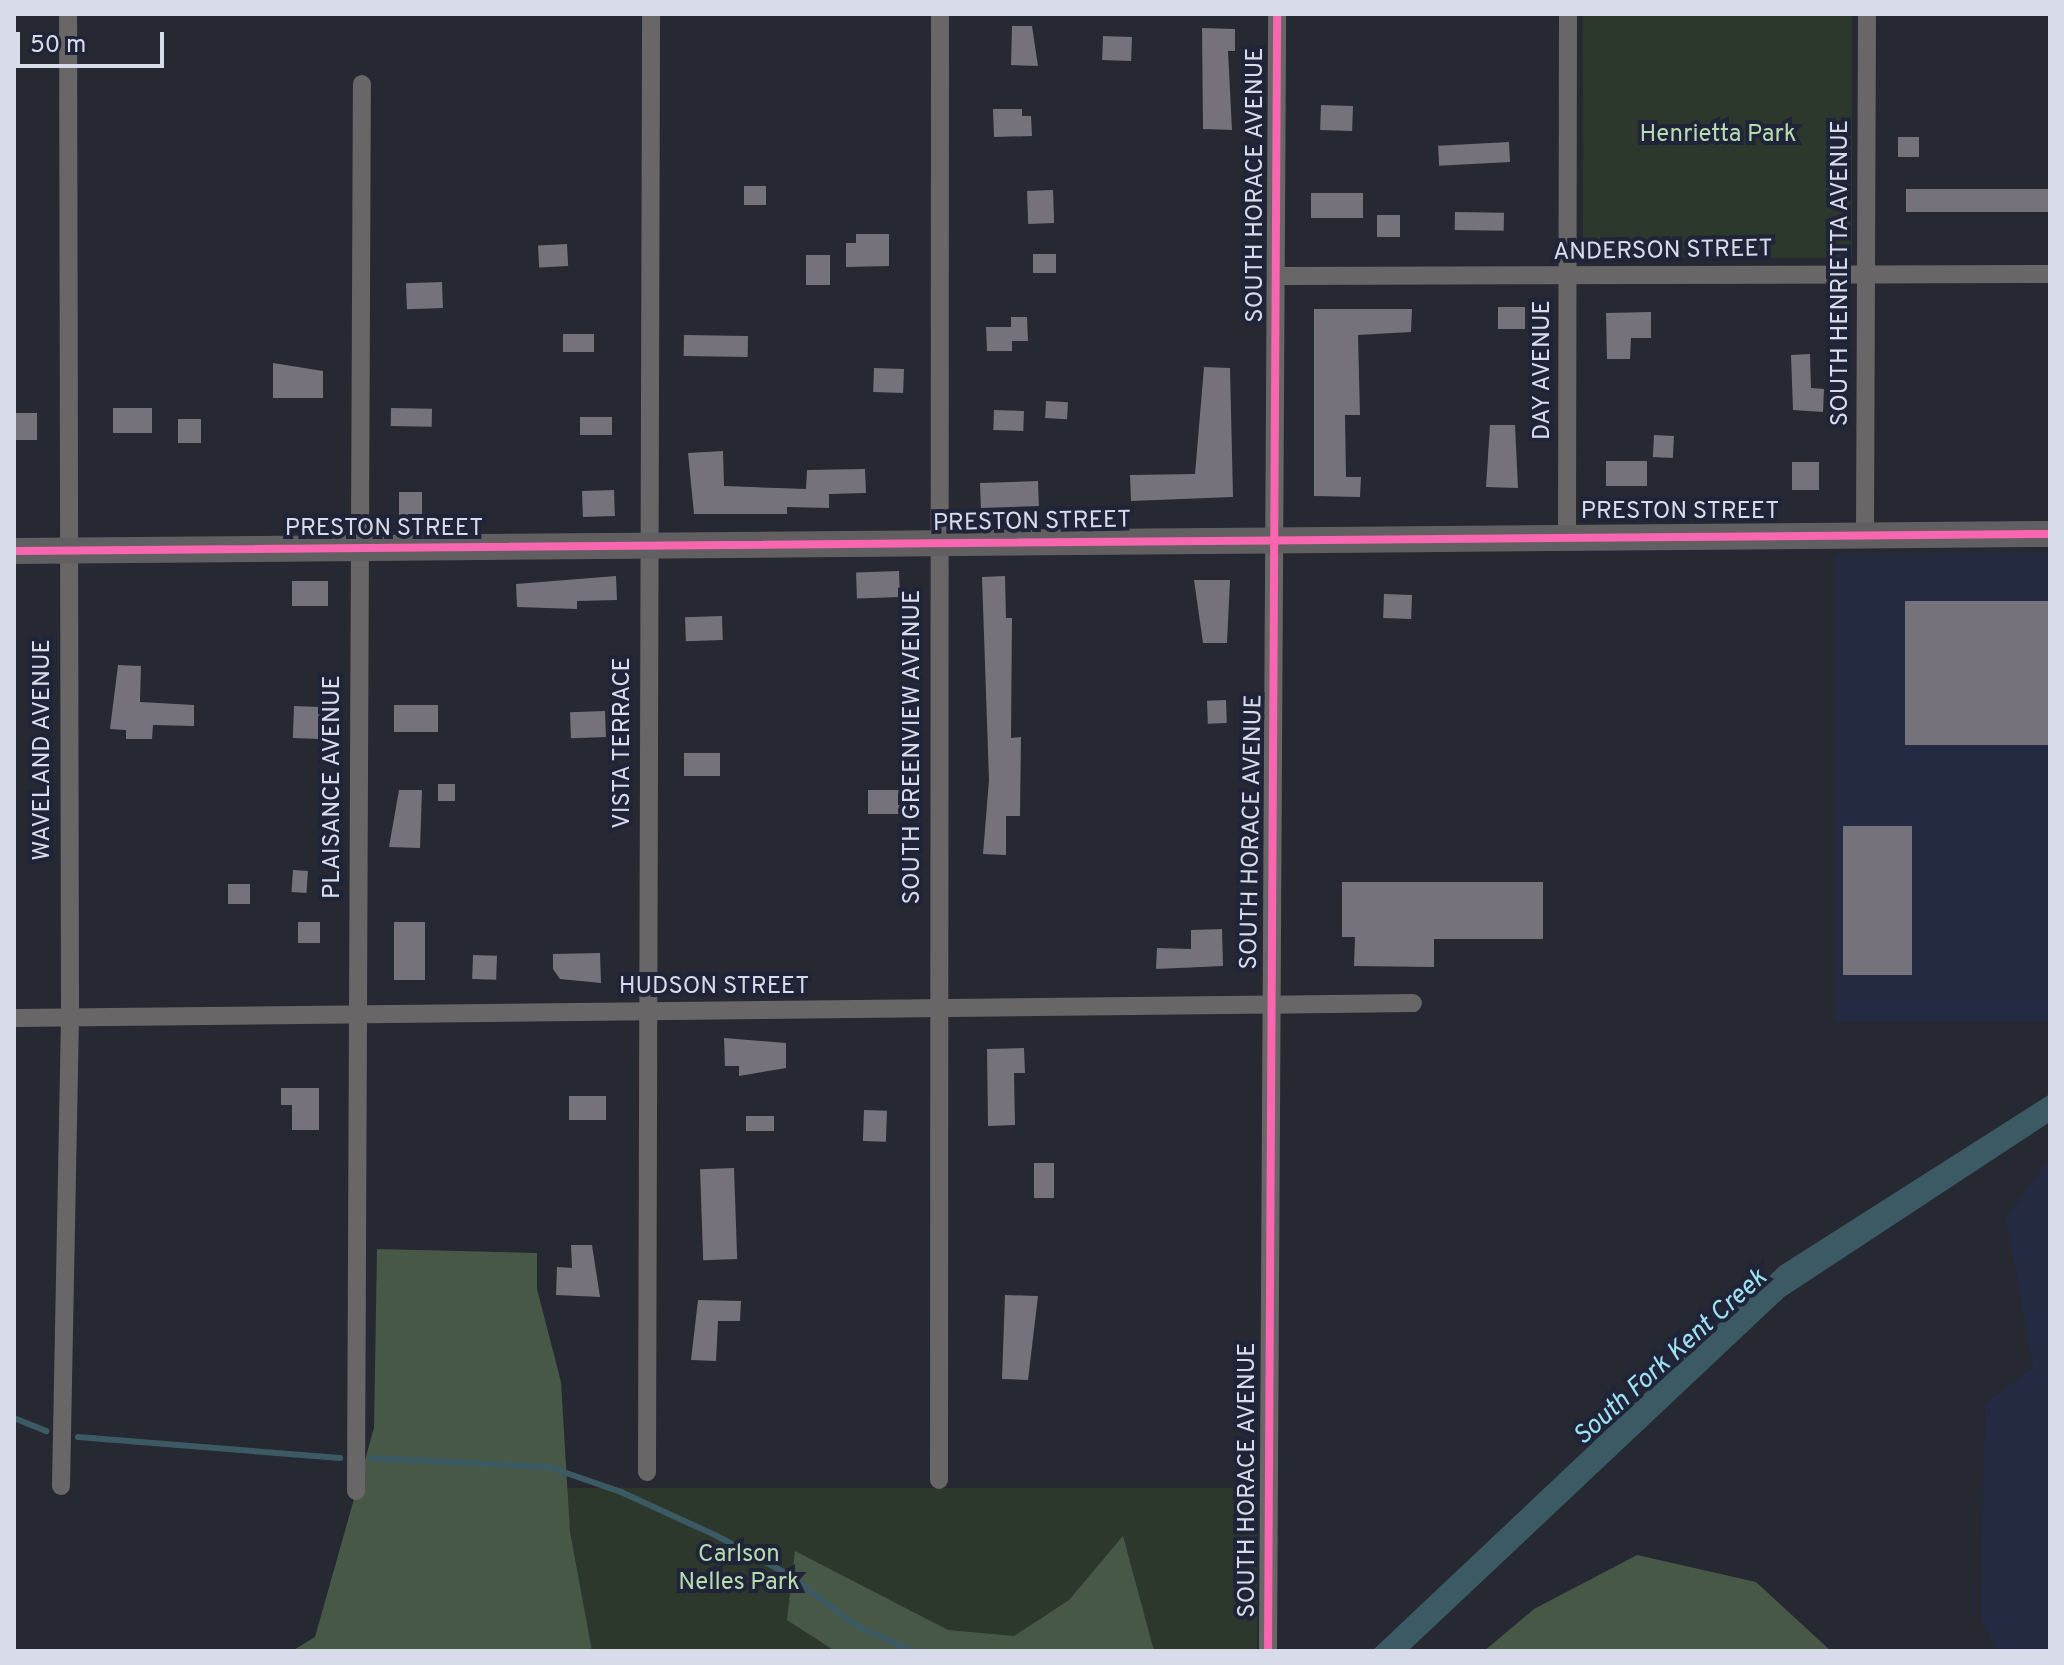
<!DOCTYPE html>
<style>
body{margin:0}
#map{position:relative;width:2064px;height:1665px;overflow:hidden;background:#262832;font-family:Overpass,sans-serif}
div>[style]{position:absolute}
.built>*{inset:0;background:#242a41;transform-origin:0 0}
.green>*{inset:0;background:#2d382d;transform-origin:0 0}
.forest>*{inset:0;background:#485847}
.water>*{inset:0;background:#3b5a63}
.stream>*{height:6px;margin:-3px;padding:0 3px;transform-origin:3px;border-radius:3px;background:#3b5a63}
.building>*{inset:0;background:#75727b;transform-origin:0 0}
.street>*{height:18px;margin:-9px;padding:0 9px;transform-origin:9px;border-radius:9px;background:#696667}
.secondary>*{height:26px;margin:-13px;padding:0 13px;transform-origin:13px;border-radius:13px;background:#625f62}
.cycleway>*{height:8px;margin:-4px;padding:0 4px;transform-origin:4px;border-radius:4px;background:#f766af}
span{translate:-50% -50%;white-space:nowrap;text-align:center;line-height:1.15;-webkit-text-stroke:8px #202438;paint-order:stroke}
.park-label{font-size:24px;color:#b6dcb0}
.street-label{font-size:24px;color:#d8dbe9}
.water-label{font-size:26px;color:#9ee3f4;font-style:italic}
.frame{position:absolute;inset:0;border:16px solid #d8dbe9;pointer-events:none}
.scale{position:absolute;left:16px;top:32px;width:148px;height:36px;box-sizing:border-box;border:4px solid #d8dbe9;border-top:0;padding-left:10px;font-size:24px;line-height:28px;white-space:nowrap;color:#d8dbe9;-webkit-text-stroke:6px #202438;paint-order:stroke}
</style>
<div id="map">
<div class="built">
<div style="left:1835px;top:555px;width:215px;height:467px"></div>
<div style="clip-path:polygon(2050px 1158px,2050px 1651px,1997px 1651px,1981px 1618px,1985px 1404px,2033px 1367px,2006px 1218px)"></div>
</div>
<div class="green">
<div style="left:1583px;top:14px;width:269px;height:244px"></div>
<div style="left:511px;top:1488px;width:746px;height:163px"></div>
</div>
<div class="forest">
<div style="clip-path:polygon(377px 1249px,537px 1253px,537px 1289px,561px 1382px,570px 1532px,592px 1651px,292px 1651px,315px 1637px,374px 1428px)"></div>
<div style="clip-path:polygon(1123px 1536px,1154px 1651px,835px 1651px,787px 1620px,795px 1551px,948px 1630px,1014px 1636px,1069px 1600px)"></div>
<div style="clip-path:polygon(1637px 1555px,1756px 1582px,1831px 1651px,1484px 1651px,1534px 1609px)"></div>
</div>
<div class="water">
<div style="clip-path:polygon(2050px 1094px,2050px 1122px,1784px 1297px,1408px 1651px,1372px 1651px,1780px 1266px)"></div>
</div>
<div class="stream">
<div style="left:14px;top:1418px;width:35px;rotate:22deg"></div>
<div style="left:78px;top:1437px;width:263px;rotate:4.6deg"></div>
<div style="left:372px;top:1458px;width:177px;rotate:2.9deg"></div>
<div style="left:549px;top:1467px;width:76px;rotate:19.1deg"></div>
<div style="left:621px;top:1492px;width:106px;rotate:24.6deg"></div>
<div style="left:717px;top:1536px;width:82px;rotate:28.4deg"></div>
<div style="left:789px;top:1575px;width:85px;rotate:36.9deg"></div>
<div style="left:857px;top:1626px;width:61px;rotate:24.1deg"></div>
</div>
<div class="building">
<div style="clip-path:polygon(1012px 26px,1032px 26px,1038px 66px,1011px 65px)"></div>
<div style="clip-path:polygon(1202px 28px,1235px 29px,1235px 51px,1228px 51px,1232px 130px,1203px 129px)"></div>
<div style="left:1103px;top:36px;width:29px;height:24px;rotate:2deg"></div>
<div style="left:1321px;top:105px;width:32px;height:25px;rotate:2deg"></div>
<div style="clip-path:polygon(993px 109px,1022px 109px,1022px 116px,1031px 116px,1032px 136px,994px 137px)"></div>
<div style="left:1898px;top:137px;width:21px;height:20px"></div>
<div style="left:1509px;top:142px;width:20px;height:71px;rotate:87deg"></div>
<div style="left:744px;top:186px;width:22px;height:19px"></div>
<div style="left:2050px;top:189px;width:23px;height:144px;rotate:90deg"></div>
<div style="left:1053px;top:190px;width:33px;height:26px;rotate:88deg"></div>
<div style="left:1363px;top:193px;width:25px;height:52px;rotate:90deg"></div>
<div style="left:1455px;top:212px;width:49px;height:18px;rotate:1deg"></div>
<div style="left:1400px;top:215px;width:22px;height:23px;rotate:90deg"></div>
<div style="clip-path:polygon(856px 234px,889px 234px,889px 266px,846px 267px,846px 243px,856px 243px)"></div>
<div style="left:567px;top:244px;width:22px;height:29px;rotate:87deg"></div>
<div style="left:1033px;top:254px;width:23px;height:19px"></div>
<div style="left:806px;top:255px;width:24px;height:30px"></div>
<div style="left:442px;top:282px;width:26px;height:36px;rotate:88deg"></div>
<div style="left:1498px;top:307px;width:27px;height:22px"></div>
<div style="clip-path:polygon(1314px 309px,1412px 309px,1411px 332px,1358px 335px,1360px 415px,1345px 415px,1346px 477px,1361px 477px,1360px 497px,1314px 496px)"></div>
<div style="clip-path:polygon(1651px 312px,1651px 338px,1631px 338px,1630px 359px,1607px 359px,1606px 313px)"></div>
<div style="clip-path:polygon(1011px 317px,1027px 317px,1028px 341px,1012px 341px,1012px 351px,987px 351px,986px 327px,1011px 327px)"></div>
<div style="left:563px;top:334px;width:31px;height:18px"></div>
<div style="left:684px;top:335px;width:64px;height:21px;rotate:1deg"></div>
<div style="clip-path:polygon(1810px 354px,1811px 388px,1824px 389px,1823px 412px,1793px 410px,1791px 355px)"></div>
<div style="clip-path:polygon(273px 363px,323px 371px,323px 398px,273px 398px)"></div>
<div style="clip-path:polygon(1204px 367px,1230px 368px,1233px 497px,1131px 501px,1130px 475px,1195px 474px)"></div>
<div style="left:874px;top:368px;width:30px;height:24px;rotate:2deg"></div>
<div style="left:1046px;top:401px;width:22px;height:17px;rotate:3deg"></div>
<div style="left:113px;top:408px;width:39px;height:25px"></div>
<div style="left:391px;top:408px;width:41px;height:18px;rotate:1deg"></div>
<div style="left:994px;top:410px;width:30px;height:20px;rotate:2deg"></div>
<div style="left:14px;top:413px;width:23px;height:27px"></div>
<div style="left:612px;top:417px;width:18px;height:32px;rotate:90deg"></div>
<div style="left:178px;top:419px;width:23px;height:24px"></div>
<div style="clip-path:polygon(1490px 425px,1515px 425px,1518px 488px,1486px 487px)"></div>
<div style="left:1654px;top:435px;width:20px;height:22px;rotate:3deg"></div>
<div style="clip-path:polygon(723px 451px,724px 486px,806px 489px,807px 470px,865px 469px,866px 493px,829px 494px,829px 508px,787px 507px,787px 514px,694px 514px,688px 453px)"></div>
<div style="left:1606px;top:461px;width:41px;height:25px"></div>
<div style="left:1792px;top:462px;width:27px;height:28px"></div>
<div style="left:1038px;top:481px;width:25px;height:58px;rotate:88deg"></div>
<div style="left:614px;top:490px;width:26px;height:32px;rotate:88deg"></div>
<div style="left:399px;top:492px;width:23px;height:23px"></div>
<div style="left:899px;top:571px;width:26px;height:43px;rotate:88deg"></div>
<div style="clip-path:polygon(616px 576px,617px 600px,577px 601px,577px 609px,517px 607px,516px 584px)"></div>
<div style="clip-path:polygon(1005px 576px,1006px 618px,1012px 618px,1011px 738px,1021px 737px,1020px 816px,1006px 816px,1006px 855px,983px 854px,989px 780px,982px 577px)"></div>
<div style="clip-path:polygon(1194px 580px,1230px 580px,1227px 643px,1203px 643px)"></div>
<div style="left:328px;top:581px;width:25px;height:36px;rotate:90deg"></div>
<div style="left:1384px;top:594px;width:28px;height:24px;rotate:2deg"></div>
<div style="left:2050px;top:601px;width:144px;height:145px;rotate:90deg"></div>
<div style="left:722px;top:616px;width:24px;height:37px;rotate:88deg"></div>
<div style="clip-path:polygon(118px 665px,141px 666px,140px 702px,194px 705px,194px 726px,153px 725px,152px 739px,126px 739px,126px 730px,110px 729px)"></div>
<div style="left:1226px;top:700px;width:23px;height:19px;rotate:88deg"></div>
<div style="left:438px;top:705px;width:27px;height:44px;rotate:90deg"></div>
<div style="left:294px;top:706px;width:26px;height:32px;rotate:2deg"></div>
<div style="left:605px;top:711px;width:26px;height:35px;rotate:88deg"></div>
<div style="left:684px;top:753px;width:36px;height:23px"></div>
<div style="left:438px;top:784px;width:17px;height:17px"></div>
<div style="clip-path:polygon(399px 790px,422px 790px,420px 848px,389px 847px)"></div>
<div style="left:902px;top:790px;width:24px;height:34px;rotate:90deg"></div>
<div style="left:1912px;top:826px;width:149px;height:69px;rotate:90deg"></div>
<div style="left:293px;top:870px;width:15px;height:22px;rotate:4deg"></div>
<div style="clip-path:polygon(1342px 882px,1543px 882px,1543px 939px,1434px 939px,1434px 967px,1354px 966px,1355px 937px,1342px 937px)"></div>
<div style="left:228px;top:884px;width:22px;height:20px"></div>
<div style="left:298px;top:922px;width:22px;height:21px"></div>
<div style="left:394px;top:922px;width:31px;height:58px"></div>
<div style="clip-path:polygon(1222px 929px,1223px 966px,1156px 969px,1157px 948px,1191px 949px,1191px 930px)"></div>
<div style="clip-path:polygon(600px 953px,601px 983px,560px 979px,553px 969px,553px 954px)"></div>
<div style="left:473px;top:955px;width:24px;height:24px;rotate:2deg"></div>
<div style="clip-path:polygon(724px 1038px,786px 1043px,786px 1068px,739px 1076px,739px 1066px,725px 1066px)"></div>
<div style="clip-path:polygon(1024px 1048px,1025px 1073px,1014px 1073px,1015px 1125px,988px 1126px,987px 1049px)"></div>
<div style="clip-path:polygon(281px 1088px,319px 1088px,319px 1130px,292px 1130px,292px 1105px,281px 1105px)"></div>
<div style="left:606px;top:1096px;width:24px;height:37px;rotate:90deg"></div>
<div style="left:864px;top:1110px;width:23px;height:31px;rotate:2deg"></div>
<div style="left:774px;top:1116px;width:15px;height:28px;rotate:90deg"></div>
<div style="left:1034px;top:1163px;width:20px;height:35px"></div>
<div style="left:734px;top:1168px;width:91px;height:34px;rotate:88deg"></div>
<div style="clip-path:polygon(571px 1245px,592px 1245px,600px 1297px,556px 1295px,557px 1267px,572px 1268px)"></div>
<div style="clip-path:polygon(1005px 1295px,1038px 1296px,1028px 1380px,1002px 1379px)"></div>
<div style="clip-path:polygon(698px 1300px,741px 1301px,740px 1321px,718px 1321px,716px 1361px,691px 1360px)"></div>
</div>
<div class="street">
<div style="left:1278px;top:276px;width:772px;rotate:-0.15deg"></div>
<div style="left:1865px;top:532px;width:518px;rotate:-89.78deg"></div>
<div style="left:1567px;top:534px;width:520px;rotate:-89.89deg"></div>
<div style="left:14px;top:1018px;width:1399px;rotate:-0.61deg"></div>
<div style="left:647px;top:1472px;width:1458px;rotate:-89.84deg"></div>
<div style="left:939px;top:1480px;width:1466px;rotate:-89.96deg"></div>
<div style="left:61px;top:1486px;width:469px;rotate:-88.9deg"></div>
<div style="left:70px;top:1017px;width:1003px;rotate:-90.11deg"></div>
<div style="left:356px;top:1491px;width:1407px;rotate:-89.76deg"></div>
<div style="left:1268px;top:1651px;width:1637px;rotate:-89.68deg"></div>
</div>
<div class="secondary">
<div style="left:14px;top:551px;width:2036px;rotate:-0.48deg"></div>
</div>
<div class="cycleway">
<div style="left:14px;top:551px;width:2036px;rotate:-0.48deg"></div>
<div style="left:1268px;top:1651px;width:1637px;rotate:-89.68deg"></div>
</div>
<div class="park-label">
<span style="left:1718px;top:136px">Henrietta Park</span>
<span style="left:739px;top:1570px">Carlson<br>Nelles Park</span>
</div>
<div class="street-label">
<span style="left:1257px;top:185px;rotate:-90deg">SOUTH HORACE AVENUE</span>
<span style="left:1663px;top:252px;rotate:-1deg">ANDERSON STREET</span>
<span style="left:1842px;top:273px;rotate:-90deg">SOUTH HENRIETTA AVENUE</span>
<span style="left:1544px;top:370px;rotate:-90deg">DAY AVENUE</span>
<span style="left:1680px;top:513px">PRESTON STREET</span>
<span style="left:1032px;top:523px;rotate:-1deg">PRESTON STREET</span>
<span style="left:384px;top:530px">PRESTON STREET</span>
<span style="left:624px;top:743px;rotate:-90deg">VISTA TERRACE</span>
<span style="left:914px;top:747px;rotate:-90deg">SOUTH GREENVIEW AVENUE</span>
<span style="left:44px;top:750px;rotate:-90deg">WAVELAND AVENUE</span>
<span style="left:334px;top:787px;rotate:-90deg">PLAISANCE AVENUE</span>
<span style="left:1253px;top:832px;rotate:-89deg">SOUTH HORACE AVENUE</span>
<span style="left:714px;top:988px">HUDSON STREET</span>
<span style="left:1249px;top:1480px;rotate:-90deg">SOUTH HORACE AVENUE</span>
</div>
<div class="water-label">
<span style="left:1671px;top:1358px;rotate:-42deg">South Fork Kent Creek</span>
</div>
<div class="frame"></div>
<div class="scale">50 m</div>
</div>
